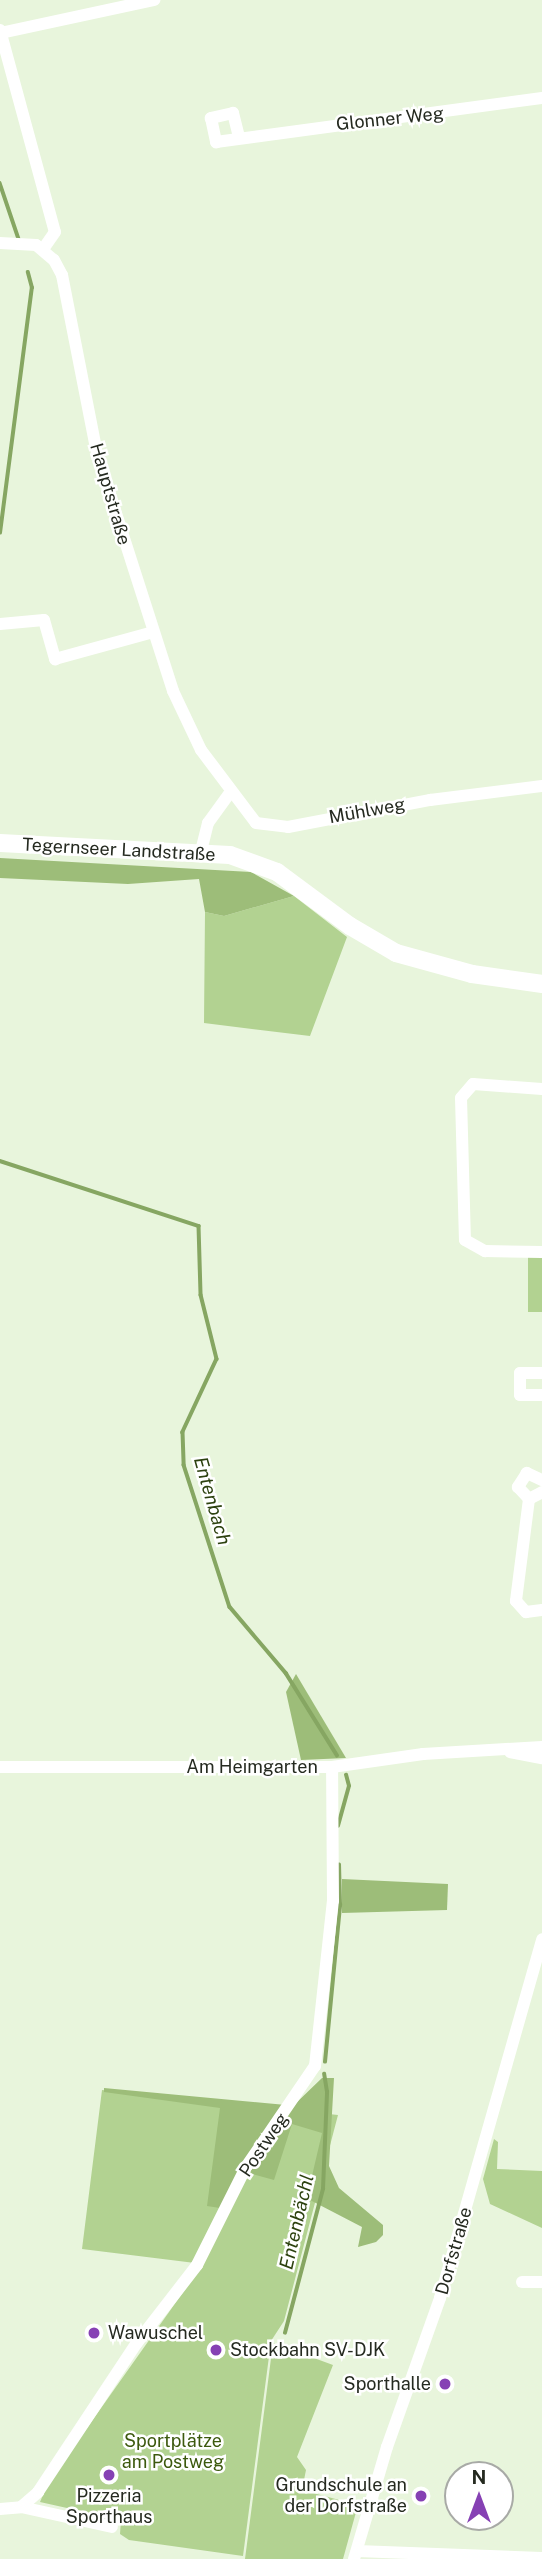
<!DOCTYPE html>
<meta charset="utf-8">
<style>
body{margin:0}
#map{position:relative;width:542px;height:2559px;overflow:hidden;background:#e8f5dc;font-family:"Public Sans",sans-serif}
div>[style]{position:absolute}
.green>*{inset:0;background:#b2d291;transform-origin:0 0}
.forest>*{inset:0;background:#9dbd79}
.stream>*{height:3.5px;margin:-1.75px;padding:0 1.75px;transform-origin:1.75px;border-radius:1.75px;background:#86a662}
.street>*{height:12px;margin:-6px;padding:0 6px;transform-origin:6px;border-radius:6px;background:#fff}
.secondary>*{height:18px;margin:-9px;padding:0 9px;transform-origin:9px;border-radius:9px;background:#fff}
.dots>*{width:19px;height:19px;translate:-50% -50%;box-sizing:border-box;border:4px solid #fff;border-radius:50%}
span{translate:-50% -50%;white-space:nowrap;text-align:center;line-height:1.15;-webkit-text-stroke:5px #fff;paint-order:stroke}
.street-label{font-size:18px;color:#252a20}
.poi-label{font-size:18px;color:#252a20}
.left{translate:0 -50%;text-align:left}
.right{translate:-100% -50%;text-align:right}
.park-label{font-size:18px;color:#3c590e}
.water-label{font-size:19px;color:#2d4210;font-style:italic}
.north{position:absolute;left:444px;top:2461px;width:70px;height:70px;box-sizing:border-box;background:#fff;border:2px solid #a8aaa6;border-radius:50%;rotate:0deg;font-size:19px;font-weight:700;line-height:28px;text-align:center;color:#252a20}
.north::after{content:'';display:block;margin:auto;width:24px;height:32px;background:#8641b4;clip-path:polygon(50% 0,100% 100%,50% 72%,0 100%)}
</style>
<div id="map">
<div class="green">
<div style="clip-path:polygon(294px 896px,347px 937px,310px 1036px,204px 1023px,205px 912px,224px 916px)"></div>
<div style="left:528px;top:1257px;width:14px;height:55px"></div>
<div style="clip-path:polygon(102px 2090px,338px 2115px,284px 2321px,271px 2341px,243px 2556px,129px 2540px,120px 2534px,121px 2520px,40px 2502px,48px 2483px,203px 2264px,82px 2249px)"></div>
<div style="clip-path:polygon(494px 2139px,498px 2142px,497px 2169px,542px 2171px,542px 2228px,490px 2204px,483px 2179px)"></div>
<div style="clip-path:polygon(273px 2343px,333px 2365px,297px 2457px,306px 2470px,302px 2490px,358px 2505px,343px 2559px,223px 2559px,245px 2559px)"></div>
</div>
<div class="forest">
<div style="clip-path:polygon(0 858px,251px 872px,294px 896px,224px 916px,205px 912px,199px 879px,128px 884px,0 878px)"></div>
<div style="clip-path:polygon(296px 1674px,346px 1758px,301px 1760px,286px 1692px)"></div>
<div style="clip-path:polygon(342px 1879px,448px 1884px,447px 1910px,342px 1913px)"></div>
<div style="clip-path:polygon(322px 2078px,334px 2078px,329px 2166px,339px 2188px,383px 2225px,383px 2235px,376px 2242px,358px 2247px,362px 2227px,310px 2200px,308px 2193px,322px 2133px,292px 2124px,274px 2180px,249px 2173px,294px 2105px)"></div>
<div style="clip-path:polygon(104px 2088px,286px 2105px,220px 2208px,207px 2206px,220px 2108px,104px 2092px)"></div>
</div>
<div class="stream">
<div style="left:0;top:183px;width:62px;rotate:71.3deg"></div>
<div style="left:0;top:533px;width:247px;rotate:-82.6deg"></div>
<div style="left:32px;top:288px;width:16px;rotate:-105deg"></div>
<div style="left:0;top:1161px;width:209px;rotate:18.1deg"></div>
<div style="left:199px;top:1226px;width:69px;rotate:88.3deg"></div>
<div style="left:201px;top:1295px;width:66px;rotate:76deg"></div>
<div style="left:217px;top:1359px;width:81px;rotate:115deg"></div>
<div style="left:183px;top:1432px;width:33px;rotate:88deg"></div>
<div style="left:184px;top:1465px;width:149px;rotate:72.1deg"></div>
<div style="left:230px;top:1607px;width:87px;rotate:49.7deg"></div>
<div style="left:286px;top:1673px;width:97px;rotate:58.1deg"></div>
<div style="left:338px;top:1826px;width:41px;rotate:-74.6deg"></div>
<div style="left:349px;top:1786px;width:11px;rotate:-105deg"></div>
<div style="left:325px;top:2062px;width:158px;rotate:-84.5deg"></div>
<div style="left:340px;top:1905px;width:40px;rotate:-91.4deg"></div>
<div style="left:285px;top:2333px;width:149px;rotate:-75.2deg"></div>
<div style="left:323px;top:2189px;width:97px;rotate:-87.6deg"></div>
<div style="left:327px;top:2092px;width:18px;rotate:-99deg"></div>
</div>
<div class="street">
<div style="left:0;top:30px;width:209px;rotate:74.8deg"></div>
<div style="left:55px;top:232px;width:21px;rotate:125deg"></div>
<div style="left:1px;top:33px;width:157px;rotate:-12.2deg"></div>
<div style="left:239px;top:137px;width:25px;rotate:-104deg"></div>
<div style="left:233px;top:113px;width:23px;rotate:167deg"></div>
<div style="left:211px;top:118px;width:25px;rotate:78deg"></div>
<div style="left:216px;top:142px;width:329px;rotate:-7.7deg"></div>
<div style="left:0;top:243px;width:36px;rotate:3deg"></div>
<div style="left:36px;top:245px;width:23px;rotate:40deg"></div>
<div style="left:54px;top:260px;width:17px;rotate:62deg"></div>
<div style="left:62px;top:275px;width:182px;rotate:78.9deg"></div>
<div style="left:97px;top:454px;width:249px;rotate:72.2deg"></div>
<div style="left:173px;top:691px;width:65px;rotate:64.6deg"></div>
<div style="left:201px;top:750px;width:91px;rotate:53deg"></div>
<div style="left:256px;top:823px;width:32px;rotate:7deg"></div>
<div style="left:288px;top:827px;width:145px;rotate:-10.8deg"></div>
<div style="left:430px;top:800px;width:113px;rotate:-7.1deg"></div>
<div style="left:0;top:624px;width:44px;rotate:-5.2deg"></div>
<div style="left:44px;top:620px;width:41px;rotate:74.2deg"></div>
<div style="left:55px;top:659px;width:102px;rotate:-15.4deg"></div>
<div style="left:201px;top:851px;width:29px;rotate:-76deg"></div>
<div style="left:208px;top:823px;width:37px;rotate:-54deg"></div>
<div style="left:542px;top:1089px;width:69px;rotate:-175.9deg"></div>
<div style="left:473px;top:1084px;width:18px;rotate:131deg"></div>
<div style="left:461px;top:1098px;width:142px;rotate:88.4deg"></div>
<div style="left:465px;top:1240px;width:23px;rotate:29deg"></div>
<div style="left:485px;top:1251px;width:57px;rotate:1deg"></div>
<div style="left:542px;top:1373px;width:22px;rotate:180deg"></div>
<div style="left:520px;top:1373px;width:22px;rotate:90deg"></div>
<div style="left:520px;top:1395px;width:22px"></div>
<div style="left:542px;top:1480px;width:17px;rotate:-155deg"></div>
<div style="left:527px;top:1473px;width:17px;rotate:123deg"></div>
<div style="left:518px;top:1487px;width:16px;rotate:47deg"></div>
<div style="left:529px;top:1499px;width:15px;rotate:-28deg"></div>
<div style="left:529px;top:1499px;width:103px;rotate:97.3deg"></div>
<div style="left:516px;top:1601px;width:15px;rotate:48deg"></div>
<div style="left:526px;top:1612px;width:16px;rotate:-7deg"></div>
<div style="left:510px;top:1752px;width:33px;rotate:11deg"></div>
<div style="left:0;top:1767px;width:332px"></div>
<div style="left:332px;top:1767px;width:92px;rotate:-8.1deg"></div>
<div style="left:423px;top:1754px;width:119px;rotate:-3.4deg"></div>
<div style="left:522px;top:2282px;width:20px"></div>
<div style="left:21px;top:2507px;width:93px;rotate:12.4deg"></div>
<div style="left:0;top:2509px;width:21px;rotate:-5deg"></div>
<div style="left:21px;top:2507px;width:23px;rotate:-41deg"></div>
<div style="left:38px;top:2492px;width:178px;rotate:-56.5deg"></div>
<div style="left:136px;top:2344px;width:100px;rotate:-52.3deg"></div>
<div style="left:197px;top:2265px;width:110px;rotate:-63.4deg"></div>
<div style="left:246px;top:2167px;width:122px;rotate:-55.7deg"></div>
<div style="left:315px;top:2066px;width:166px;rotate:-83.8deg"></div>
<div style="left:333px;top:1901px;width:134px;rotate:-90.4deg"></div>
<div style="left:357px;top:2551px;width:185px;rotate:2.2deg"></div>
<div style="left:354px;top:2559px;width:117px;rotate:-73.6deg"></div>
<div style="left:387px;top:2447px;width:158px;rotate:-70.4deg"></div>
<div style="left:440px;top:2298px;width:373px;rotate:-74.1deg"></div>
</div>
<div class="secondary">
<div style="left:0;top:843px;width:230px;rotate:3deg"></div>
<div style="left:230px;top:855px;width:50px;rotate:19.9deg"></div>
<div style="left:277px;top:872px;width:91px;rotate:36.5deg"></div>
<div style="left:350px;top:926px;width:53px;rotate:30.4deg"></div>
<div style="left:396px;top:953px;width:79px;rotate:15.4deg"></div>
<div style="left:472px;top:974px;width:71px;rotate:8.1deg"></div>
</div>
<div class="dots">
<div style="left:94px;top:2333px;background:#8641b4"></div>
<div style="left:216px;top:2350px;background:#8641b4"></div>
<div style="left:445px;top:2384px;background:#8641b4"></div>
<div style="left:109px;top:2475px;background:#8641b4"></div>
<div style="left:421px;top:2496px;background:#8641b4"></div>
</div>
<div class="street-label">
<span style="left:390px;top:119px;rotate:-6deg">Glonner Weg</span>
<span style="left:110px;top:494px;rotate:74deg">Hauptstraße</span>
<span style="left:367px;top:811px;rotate:-10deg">Mühlweg</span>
<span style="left:119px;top:850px;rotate:3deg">Tegernseer Landstraße</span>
<span style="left:252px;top:1767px">Am Heimgarten</span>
<span style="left:264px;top:2145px;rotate:-56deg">Postweg</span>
<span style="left:454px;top:2251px;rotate:-74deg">Dorfstraße</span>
</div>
<div class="poi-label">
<span class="left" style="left:108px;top:2333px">Wawuschel</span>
<span class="left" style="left:230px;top:2350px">Stockbahn SV-DJK</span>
<span class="right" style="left:431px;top:2384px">Sporthalle</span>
<span class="right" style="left:407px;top:2496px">Grundschule an<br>der Dorfstraße</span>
<span style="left:109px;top:2507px">Pizzeria<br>Sporthaus</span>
</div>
<div class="park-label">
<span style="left:173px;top:2452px">Sportplätze<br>am Postweg</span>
</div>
<div class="water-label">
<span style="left:212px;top:1501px;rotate:74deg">Entenbach</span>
<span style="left:297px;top:2222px;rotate:-77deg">Entenbächl</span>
</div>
<div class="north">N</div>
</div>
